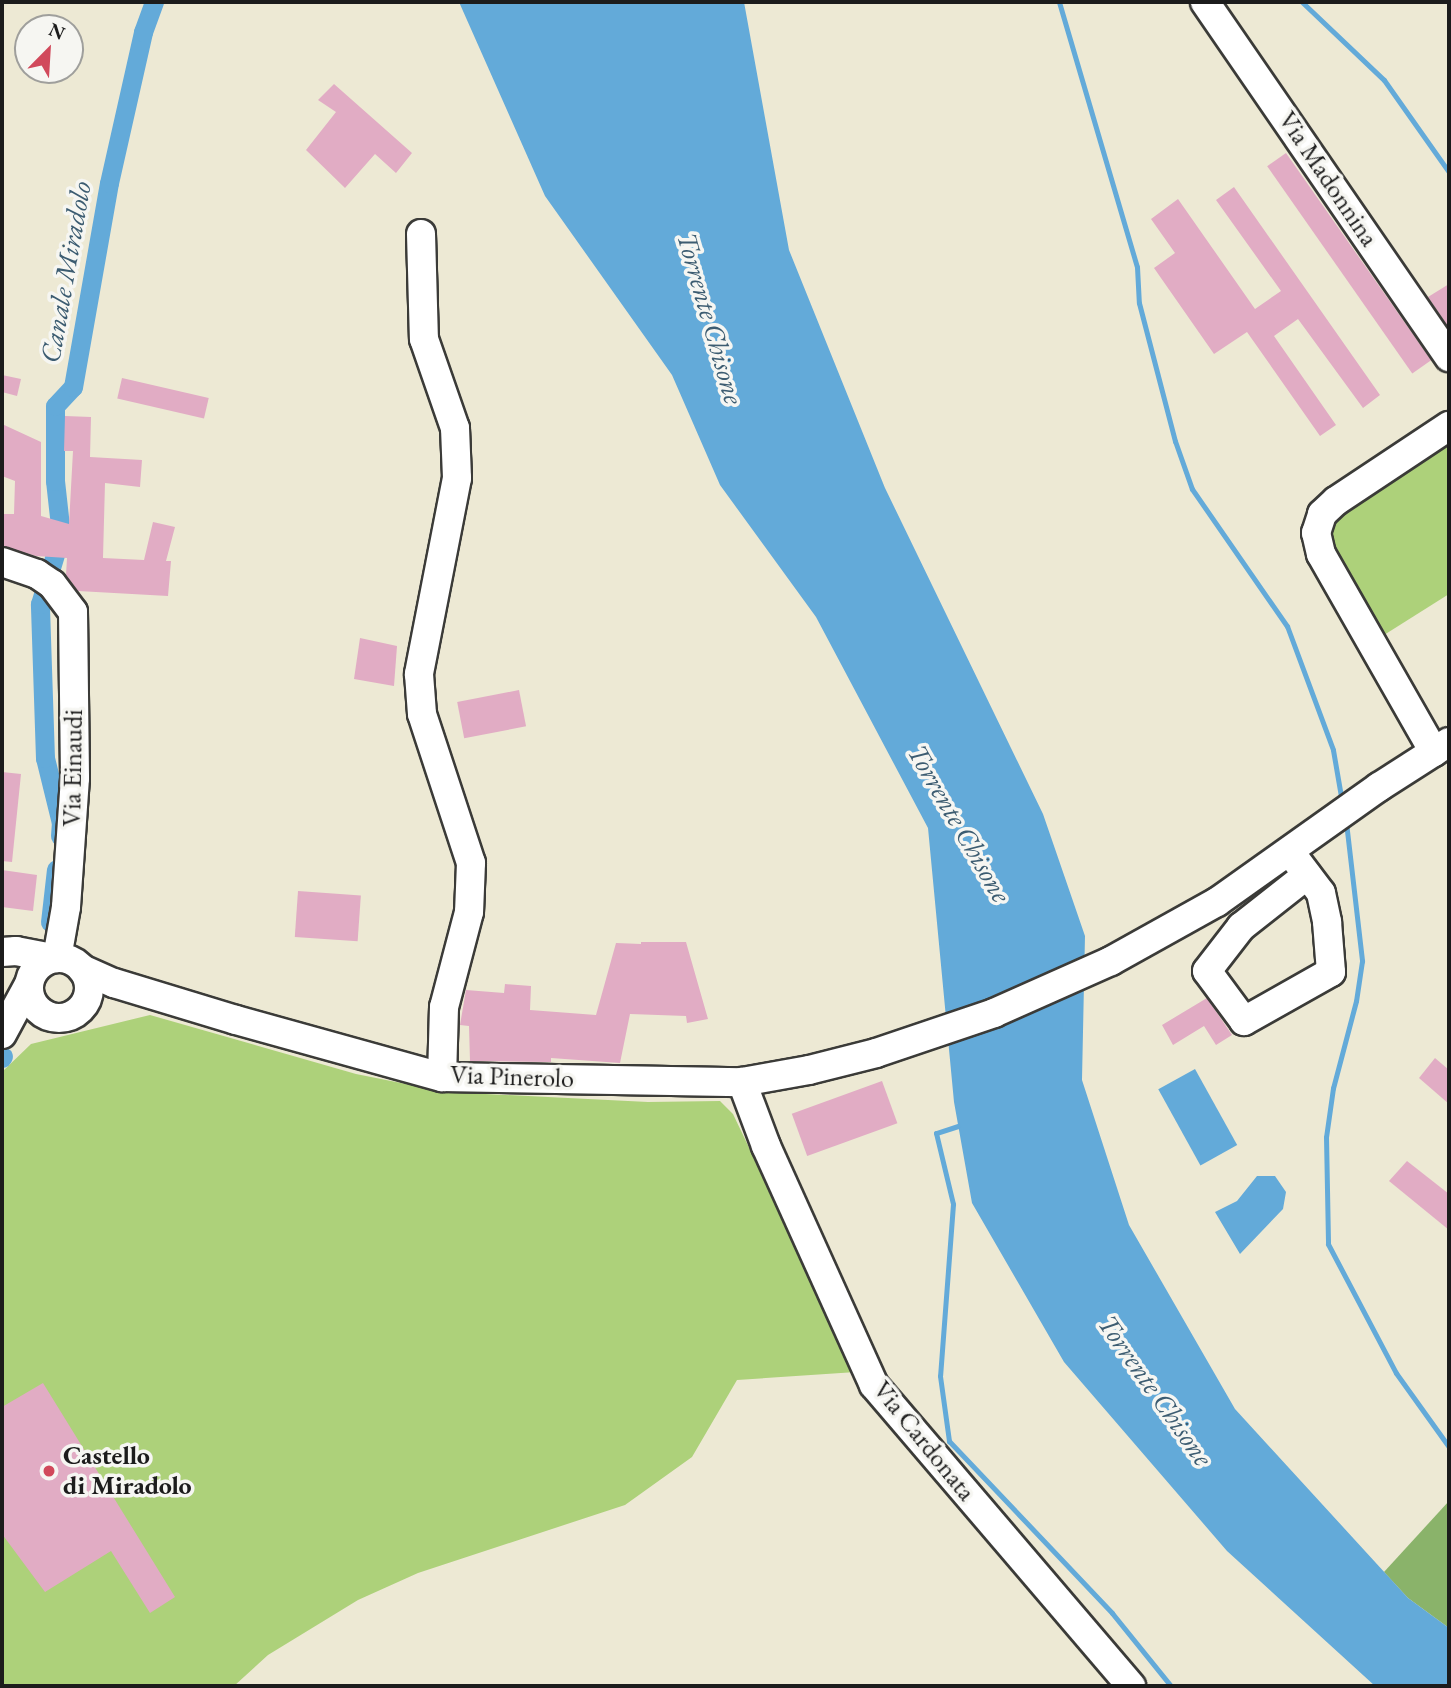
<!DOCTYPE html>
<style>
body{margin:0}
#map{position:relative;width:1451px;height:1688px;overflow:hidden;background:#ede9d4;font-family:"EB Garamond",serif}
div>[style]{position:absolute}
.green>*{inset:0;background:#add17a}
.forest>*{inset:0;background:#8ab36a}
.water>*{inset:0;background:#63aad9;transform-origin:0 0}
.stream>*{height:5px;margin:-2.5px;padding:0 2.5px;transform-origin:2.5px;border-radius:2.5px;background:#63aad9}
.canal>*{height:19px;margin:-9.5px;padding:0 9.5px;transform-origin:9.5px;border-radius:9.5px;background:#63aad9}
.building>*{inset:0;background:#e1acc4;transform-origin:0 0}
.roads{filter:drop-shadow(2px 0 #3b3b38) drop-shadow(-2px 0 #3b3b38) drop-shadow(0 2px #3b3b38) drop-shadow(0 -2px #3b3b38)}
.minor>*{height:28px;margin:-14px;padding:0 14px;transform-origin:14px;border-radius:14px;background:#fff}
.minor>.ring{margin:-14px;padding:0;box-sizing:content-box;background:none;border:28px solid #fff;border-radius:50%}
.dots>*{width:19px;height:19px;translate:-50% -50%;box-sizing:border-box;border:4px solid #f6f6f2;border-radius:50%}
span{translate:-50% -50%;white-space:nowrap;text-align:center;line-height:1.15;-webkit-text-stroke:7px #f6f6f2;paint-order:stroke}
.street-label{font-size:26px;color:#1c1c1c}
.poi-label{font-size:26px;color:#1c1c1c;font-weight:700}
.left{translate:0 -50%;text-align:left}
.water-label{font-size:28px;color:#3c5c71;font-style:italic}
.frame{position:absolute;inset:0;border:4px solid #1c1c1c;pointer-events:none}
.north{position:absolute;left:14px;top:14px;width:70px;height:70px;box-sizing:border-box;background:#f6f6f2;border:2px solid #9f9f9c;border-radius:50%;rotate:24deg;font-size:19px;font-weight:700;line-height:28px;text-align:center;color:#1c1c1c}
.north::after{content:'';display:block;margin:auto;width:24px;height:32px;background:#d1495b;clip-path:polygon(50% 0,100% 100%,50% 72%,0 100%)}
</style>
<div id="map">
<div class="green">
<div style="clip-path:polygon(1449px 438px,1449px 594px,1384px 635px,1328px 535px,1331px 520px)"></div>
<div style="clip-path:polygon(150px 1015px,356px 1074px,446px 1092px,648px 1102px,720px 1101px,733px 1114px,856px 1372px,737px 1380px,692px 1457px,625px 1505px,418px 1573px,358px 1600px,268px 1655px,234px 1686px,2px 1686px,2px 1072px,31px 1044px)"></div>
</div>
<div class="forest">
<div style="clip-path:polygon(1449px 1501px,1449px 1628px,1408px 1598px,1384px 1572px)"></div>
</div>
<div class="water">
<div style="clip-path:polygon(459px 2px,744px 2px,789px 250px,885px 488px,1043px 814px,1085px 936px,1082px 1080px,1129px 1225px,1235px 1409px,1408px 1598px,1449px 1628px,1449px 1686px,1375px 1686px,1227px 1551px,1064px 1362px,972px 1203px,954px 1102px,928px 828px,816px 617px,720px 485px,672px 375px,545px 196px)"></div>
<div style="left:1195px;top:1069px;width:87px;height:42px;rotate:61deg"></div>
<div style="clip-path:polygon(1257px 1176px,1275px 1176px,1286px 1192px,1283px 1209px,1240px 1254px,1215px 1212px,1237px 1201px)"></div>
</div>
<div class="stream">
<div style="left:1059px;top:2px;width:276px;rotate:73.6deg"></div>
<div style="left:1137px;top:267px;width:36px;rotate:87deg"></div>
<div style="left:1139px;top:303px;width:143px;rotate:75.4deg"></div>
<div style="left:1175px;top:441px;width:51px;rotate:70.5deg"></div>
<div style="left:1192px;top:489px;width:167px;rotate:55.3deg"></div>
<div style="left:1287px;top:626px;width:132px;rotate:69.6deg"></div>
<div style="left:1333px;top:750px;width:53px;rotate:80.2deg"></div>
<div style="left:1302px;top:2px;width:113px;rotate:43.6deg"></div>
<div style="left:1384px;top:80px;width:113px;rotate:54.8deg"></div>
<div style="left:1346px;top:822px;width:140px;rotate:83.4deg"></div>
<div style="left:1362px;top:961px;width:40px;rotate:98.5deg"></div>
<div style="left:1356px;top:1001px;width:90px;rotate:104.8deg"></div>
<div style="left:1333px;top:1088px;width:49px;rotate:98.1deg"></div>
<div style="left:1326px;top:1137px;width:107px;rotate:88.9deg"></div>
<div style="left:1328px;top:1244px;width:146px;rotate:62.2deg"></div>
<div style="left:1396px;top:1373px;width:91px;rotate:54.4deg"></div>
<div style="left:958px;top:1126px;width:23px;rotate:162deg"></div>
<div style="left:936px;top:1133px;width:73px;rotate:76.5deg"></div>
<div style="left:953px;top:1204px;width:172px;rotate:94.3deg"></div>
<div style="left:940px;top:1376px;width:66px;rotate:82.1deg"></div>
<div style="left:949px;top:1441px;width:237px;rotate:46.5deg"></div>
<div style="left:1112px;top:1613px;width:94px;rotate:51.1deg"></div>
</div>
<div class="canal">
<div style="left:60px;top:836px;width:13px;rotate:-86deg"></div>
<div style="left:61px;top:823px;width:67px;rotate:-103.8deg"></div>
<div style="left:45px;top:758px;width:154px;rotate:-91.9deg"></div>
<div style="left:40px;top:604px;width:72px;rotate:-73.1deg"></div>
<div style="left:61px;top:535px;width:54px;rotate:-96.3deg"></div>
<div style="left:55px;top:481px;width:75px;rotate:-90deg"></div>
<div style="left:55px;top:406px;width:26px;rotate:-47deg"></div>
<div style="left:73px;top:387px;width:207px;rotate:-80deg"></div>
<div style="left:109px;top:183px;width:155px;rotate:-77.3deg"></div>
<div style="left:143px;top:32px;width:32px;rotate:-70deg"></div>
<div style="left:50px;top:922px;width:53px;rotate:-83.5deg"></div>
<div style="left:2px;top:1058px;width:2px;rotate:-63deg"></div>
</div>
<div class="building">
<div style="clip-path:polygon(334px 84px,412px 153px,396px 173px,375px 154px,345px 188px,306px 150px,336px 112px,318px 100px)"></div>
<div style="left:1286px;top:153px;width:253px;height:23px;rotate:55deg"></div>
<div style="clip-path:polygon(1234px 187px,1380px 395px,1363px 408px,1298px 319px,1274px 336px,1336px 425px,1320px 436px,1247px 332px,1214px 354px,1154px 268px,1175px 253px,1151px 219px,1178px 199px,1255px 309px,1281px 291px,1216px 200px)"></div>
<div style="clip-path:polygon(1449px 284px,1449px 328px,1428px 297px)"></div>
<div style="clip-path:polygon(2px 375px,21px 379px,17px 396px,2px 392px)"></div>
<div style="left:122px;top:378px;width:89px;height:21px;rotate:13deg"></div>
<div style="clip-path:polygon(65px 416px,91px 417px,90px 457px,142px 460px,140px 487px,105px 483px,103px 558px,144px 560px,153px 522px,175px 527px,166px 561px,171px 561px,168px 596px,78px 591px,66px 575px,67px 558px,36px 556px,2px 546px,2px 514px,14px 514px,15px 481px,2px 476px,2px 424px,41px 442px,41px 516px,69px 524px,73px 451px,64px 451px)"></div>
<div style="clip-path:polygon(360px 638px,397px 646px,394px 686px,354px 679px)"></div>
<div style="left:519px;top:690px;width:37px;height:63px;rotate:79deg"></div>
<div style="clip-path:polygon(2px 772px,21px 774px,12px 862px,2px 861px)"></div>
<div style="clip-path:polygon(2px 870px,37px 875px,33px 911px,2px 907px)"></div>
<div style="left:298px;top:891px;width:63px;height:46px;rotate:4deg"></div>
<div style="clip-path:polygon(641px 942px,686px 942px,708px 1019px,687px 1023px,686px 1016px,630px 1014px,620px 1063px,551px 1058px,551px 1062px,470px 1061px,469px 1026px,460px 1025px,466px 990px,504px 993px,505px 984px,531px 986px,530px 1010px,596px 1015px,616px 943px,641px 944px)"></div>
<div style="clip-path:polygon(1207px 998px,1232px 1035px,1216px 1045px,1204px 1026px,1173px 1045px,1162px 1025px)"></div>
<div style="clip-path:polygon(1435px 1058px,1449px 1070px,1449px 1104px,1419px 1078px)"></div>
<div style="left:882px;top:1081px;width:45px;height:96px;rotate:70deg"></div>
<div style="clip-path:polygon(1407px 1161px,1449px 1194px,1449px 1230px,1389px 1181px)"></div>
<div style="clip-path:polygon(43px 1383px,175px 1597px,150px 1613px,111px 1551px,45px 1592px,2px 1534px,2px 1407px)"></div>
</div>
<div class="roads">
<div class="minor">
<div style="left:1205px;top:2px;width:431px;rotate:55.5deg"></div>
<div style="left:421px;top:234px;width:105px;rotate:88.4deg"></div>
<div style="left:424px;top:339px;width:94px;rotate:70.8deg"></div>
<div style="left:455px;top:428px;width:50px;rotate:87.7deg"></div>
<div style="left:457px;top:478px;width:200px;rotate:101deg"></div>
<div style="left:419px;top:674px;width:40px;rotate:85.7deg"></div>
<div style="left:422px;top:714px;width:157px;rotate:71.8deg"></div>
<div style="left:471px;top:863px;width:49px;rotate:92.3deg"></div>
<div style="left:469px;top:912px;width:98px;rotate:104.7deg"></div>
<div style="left:444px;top:1007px;width:70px;rotate:91.6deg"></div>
<div style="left:2px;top:562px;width:37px;rotate:19deg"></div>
<div style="left:37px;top:574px;width:18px;rotate:34deg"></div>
<div style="left:52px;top:584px;width:35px;rotate:53deg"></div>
<div style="left:73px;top:612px;width:166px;rotate:89.3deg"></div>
<div style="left:75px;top:778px;width:129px;rotate:94deg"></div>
<div style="left:66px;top:907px;width:52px;rotate:100deg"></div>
<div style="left:1434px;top:752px;width:228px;rotate:-119.7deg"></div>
<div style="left:1321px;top:554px;width:22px;rotate:-103deg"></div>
<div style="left:1316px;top:533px;width:20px;rotate:-72deg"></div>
<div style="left:1322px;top:514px;width:19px;rotate:-43deg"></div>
<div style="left:1336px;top:501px;width:136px;rotate:-33.6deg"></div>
<div style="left:1290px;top:852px;width:51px;rotate:52.9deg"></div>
<div style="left:1321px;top:893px;width:30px;rotate:78deg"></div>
<div style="left:1327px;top:922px;width:50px;rotate:85.4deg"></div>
<div style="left:1331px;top:972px;width:100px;rotate:150.6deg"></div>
<div style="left:1244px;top:1021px;width:62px;rotate:-126.5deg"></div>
<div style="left:1207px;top:971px;width:56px;rotate:-52.3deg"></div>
<div style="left:1241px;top:927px;width:84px;rotate:-38.2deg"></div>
<div style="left:2px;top:952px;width:14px;rotate:-4deg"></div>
<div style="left:16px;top:951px;width:37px;rotate:11deg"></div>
<div class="ring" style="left:29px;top:958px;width:32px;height:32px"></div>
<div style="left:82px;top:969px;width:35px;rotate:24deg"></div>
<div style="left:114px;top:983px;width:127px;rotate:16.9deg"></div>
<div style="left:236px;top:1020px;width:214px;rotate:15.5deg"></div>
<div style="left:442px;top:1077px;width:300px;rotate:1deg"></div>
<div style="left:742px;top:1082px;width:68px;rotate:-10.2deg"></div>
<div style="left:809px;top:1070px;width:69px;rotate:-14.2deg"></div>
<div style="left:876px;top:1053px;width:125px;rotate:-18.7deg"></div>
<div style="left:994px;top:1013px;width:128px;rotate:-24deg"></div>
<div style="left:1111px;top:961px;width:121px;rotate:-29.1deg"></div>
<div style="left:1217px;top:902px;width:199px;rotate:-35.4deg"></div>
<div style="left:1379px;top:787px;width:83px;rotate:-32.7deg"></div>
<div style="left:2px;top:1034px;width:55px;rotate:-61.6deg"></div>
<div style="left:742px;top:1082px;width:68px;rotate:69.4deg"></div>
<div style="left:766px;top:1146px;width:262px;rotate:65.7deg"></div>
<div style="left:874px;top:1385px;width:396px;rotate:49.5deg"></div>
</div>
</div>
<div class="dots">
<div style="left:49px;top:1471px;background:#d1495b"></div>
</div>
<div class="street-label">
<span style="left:1328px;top:179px;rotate:56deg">Via Madonnina</span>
<span style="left:73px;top:768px;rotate:-89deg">Via Einaudi</span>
<span style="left:512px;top:1077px;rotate:2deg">Via Pinerolo</span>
<span style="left:924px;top:1441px;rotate:51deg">Via Cardonata</span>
</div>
<div class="poi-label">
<span class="left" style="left:63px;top:1471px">Castello<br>di Miradolo</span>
</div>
<div class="water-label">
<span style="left:65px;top:272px;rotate:-80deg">Canale Miradolo</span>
<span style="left:711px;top:318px;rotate:74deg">Torrente Chisone</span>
<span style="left:960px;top:823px;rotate:60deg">Torrente Chisone</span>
<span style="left:1156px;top:1390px;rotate:55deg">Torrente Chisone</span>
</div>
<div class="frame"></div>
<div class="north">N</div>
</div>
